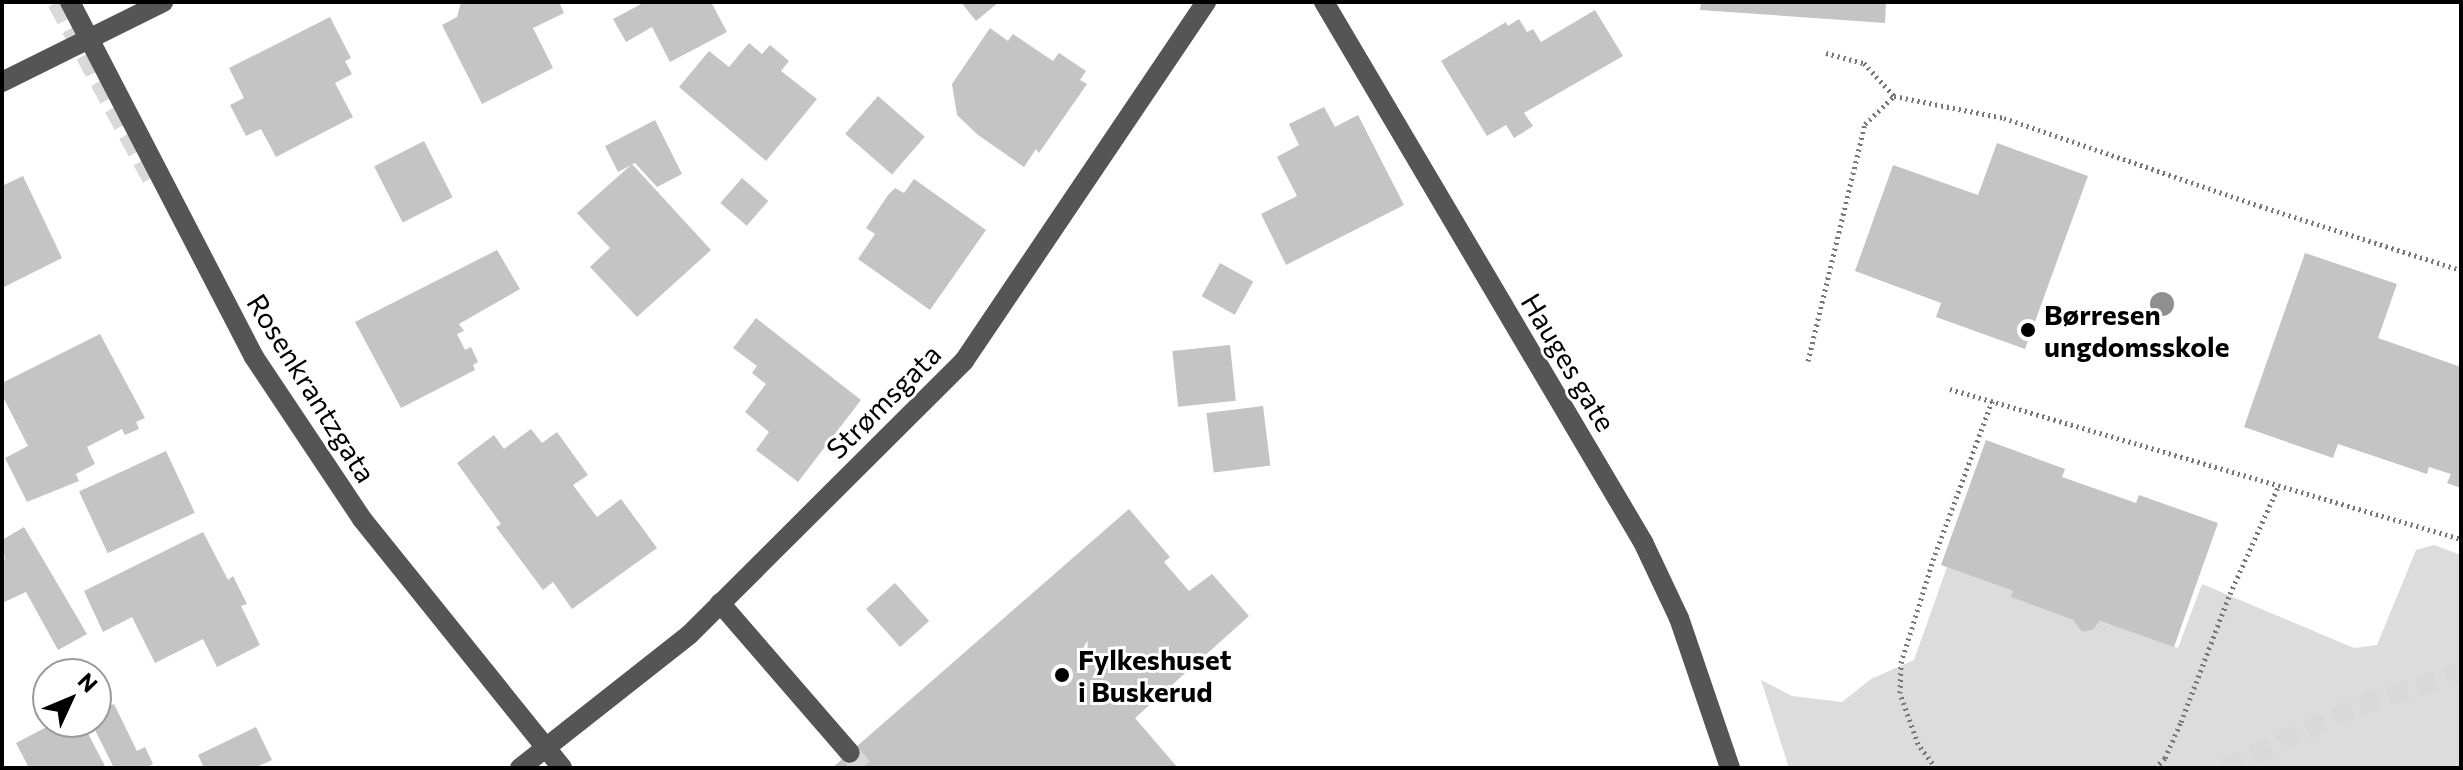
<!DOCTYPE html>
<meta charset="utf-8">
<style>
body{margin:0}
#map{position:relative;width:2463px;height:770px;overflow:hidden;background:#fff;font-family:Commissioner,sans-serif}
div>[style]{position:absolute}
.green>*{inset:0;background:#dcdcdc}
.building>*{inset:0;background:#c4c4c4;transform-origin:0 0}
.minor-tunnel>*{height:20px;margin-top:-10px;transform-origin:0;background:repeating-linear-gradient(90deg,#d9d9d9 0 20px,transparent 0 30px)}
.major-tunnel>*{height:20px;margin-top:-10px;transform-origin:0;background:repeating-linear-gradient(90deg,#d9d9d9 0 20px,transparent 0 30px)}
.path>*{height:5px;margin-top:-2.5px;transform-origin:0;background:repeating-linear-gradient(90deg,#777 0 2px,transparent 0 6px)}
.minor>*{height:20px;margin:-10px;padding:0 10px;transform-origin:10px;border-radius:10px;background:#555}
.trees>*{width:24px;height:24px;margin:-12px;border-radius:50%;background:#8f8f8f}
.dots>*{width:22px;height:22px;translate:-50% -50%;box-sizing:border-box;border:4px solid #fff;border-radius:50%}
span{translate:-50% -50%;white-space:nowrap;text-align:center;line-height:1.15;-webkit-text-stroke:6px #fff;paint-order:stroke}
.poi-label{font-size:28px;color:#000;font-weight:700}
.left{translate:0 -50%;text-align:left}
.street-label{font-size:28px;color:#000}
.frame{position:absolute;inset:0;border:4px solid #000;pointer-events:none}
.north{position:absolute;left:32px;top:658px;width:80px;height:80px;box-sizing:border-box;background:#fff;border:2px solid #999;border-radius:50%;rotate:46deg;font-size:22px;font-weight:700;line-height:32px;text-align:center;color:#000}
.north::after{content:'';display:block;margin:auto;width:28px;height:36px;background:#000;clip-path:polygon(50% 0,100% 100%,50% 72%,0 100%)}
</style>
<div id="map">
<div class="green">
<div style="clip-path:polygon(2434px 545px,2461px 555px,2461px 768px,1789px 768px,1761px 680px,1792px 696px,1842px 702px,1871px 679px,1914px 660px,1947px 567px,2013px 591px,2012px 597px,2073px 620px,2082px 632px,2093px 630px,2100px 621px,2178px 648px,2202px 584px,2354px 648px,2377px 645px,2416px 550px)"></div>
</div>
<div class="building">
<div style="clip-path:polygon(461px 2px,559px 2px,564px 13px,533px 28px,553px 68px,482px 104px,442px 25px,457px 17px)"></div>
<div style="clip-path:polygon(645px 2px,711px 2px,727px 32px,670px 62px,652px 27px,626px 42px,613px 19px)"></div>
<div style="clip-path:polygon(961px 2px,999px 2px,976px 21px)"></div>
<div style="clip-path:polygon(1701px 2px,1886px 2px,1885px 23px,1700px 10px)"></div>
<div style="clip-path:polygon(1595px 10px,1623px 56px,1524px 113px,1533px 126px,1514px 138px,1506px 125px,1487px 136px,1441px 61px,1506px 22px,1508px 26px,1519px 19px,1527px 32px,1533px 29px,1541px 42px)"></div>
<div style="clip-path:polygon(330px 17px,351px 58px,345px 61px,352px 74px,335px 83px,353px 117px,276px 157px,261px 129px,246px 136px,230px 105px,244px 98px,229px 68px)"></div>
<div style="clip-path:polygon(990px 28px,1008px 41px,1013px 34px,1053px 61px,1059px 53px,1086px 71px,1080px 80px,1087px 84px,1039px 153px,1036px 149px,1024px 167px,978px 135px,957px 115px,952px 84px)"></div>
<div style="clip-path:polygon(749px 43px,762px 54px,770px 45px,789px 61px,781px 71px,817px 99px,766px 161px,679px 87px,709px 51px,729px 67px)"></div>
<div style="left:878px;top:96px;width:62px;height:50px;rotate:41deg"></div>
<div style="clip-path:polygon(1324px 107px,1335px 127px,1358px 115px,1404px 205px,1286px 265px,1261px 214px,1297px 196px,1277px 157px,1299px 145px,1289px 124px)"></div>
<div style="clip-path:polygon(655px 120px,682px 174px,657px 187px,635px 163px,632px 164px,711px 250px,637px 317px,590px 267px,610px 248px,577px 213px,631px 165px,618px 172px,605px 146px)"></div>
<div style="left:424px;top:141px;width:63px;height:56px;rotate:63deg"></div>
<div style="clip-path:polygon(1997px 143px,2088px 176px,2025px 349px,1936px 317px,1941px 303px,1855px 271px,1893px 165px,1978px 195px)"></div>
<div style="clip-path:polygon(23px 176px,62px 258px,2px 288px,2px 186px)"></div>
<div style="left:742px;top:178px;width:35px;height:33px;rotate:41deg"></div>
<div style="clip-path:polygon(914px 179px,986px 230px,930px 310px,858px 259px,875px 234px,866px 228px,888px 195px,895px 188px,904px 193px)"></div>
<div style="clip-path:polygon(497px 250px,520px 289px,459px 324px,464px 331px,457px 334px,465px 350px,471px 347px,478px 362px,473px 365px,475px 370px,401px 408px,355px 322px)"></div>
<div style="clip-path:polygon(2305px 253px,2397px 284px,2378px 338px,2461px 367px,2461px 488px,2447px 483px,2451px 474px,2429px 467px,2427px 474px,2338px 444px,2333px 458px,2244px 427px)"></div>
<div style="left:1220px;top:263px;width:38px;height:38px;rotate:29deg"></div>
<div style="clip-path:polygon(756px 318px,861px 400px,798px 482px,756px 450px,769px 432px,745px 412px,766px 384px,752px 373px,757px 366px,733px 348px)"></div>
<div style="clip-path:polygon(100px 334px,145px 418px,136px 422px,139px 429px,125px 435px,122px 429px,87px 447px,95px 464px,76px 474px,79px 481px,27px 502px,5px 458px,28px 446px,2px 395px,2px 383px)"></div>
<div style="left:1230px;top:345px;width:56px;height:58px;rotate:84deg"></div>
<div style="left:1263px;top:406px;width:60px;height:57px;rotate:83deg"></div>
<div style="clip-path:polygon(531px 429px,542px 443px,557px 432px,588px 475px,573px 485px,597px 517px,621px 499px,657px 548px,572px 609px,553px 582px,543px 590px,496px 527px,501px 524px,457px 463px,494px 435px,504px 449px)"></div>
<div style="clip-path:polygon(1986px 440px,2065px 469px,2062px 477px,2136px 503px,2139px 495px,2218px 523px,2174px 647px,2100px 621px,2093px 630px,2082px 632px,2073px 620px,2011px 597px,2013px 591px,1941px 565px)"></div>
<div style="left:166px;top:451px;width:68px;height:96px;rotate:65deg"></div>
<div style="clip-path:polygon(1129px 509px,1170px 557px,1164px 562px,1189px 591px,1212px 574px,1249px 616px,1135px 718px,1178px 768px,832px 768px)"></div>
<div style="clip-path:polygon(24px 527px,87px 634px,58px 650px,26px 592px,2px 603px,2px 561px,5px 559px,2px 540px)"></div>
<div style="clip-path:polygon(203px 532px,228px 580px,233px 576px,247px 604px,241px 606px,260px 645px,217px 667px,203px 639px,155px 663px,132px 617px,103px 632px,84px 591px)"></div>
<div style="left:895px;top:583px;width:51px;height:39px;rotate:48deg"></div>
<div style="clip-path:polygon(100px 699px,105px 708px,114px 704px,137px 751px,145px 747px,153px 764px,146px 768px,114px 768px,91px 722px,96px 722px,96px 701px)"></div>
<div style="clip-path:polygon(56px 722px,82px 722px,106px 768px,29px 768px,16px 743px)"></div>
<div style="clip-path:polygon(256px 727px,272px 760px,254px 768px,204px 768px,198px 755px)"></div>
</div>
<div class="minor-tunnel">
<div style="left:850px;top:753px;width:19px;rotate:51deg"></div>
</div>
<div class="major-tunnel">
<div style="left:57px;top:2px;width:204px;rotate:61.7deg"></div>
<div style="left:2225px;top:768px;width:149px;rotate:-25deg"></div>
<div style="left:2360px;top:705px;width:106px;rotate:-17.6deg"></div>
</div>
<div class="path">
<div style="left:1826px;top:53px;width:39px;rotate:15deg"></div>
<div style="left:1864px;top:63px;width:45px;rotate:47.7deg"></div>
<div style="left:1808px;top:361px;width:244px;rotate:-76.5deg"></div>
<div style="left:1865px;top:124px;width:40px;rotate:-44deg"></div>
<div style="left:1894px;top:96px;width:112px;rotate:11.3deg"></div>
<div style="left:2004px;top:118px;width:271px;rotate:19deg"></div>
<div style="left:2260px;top:206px;width:211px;rotate:17.7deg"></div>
<div style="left:1950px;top:389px;width:533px;rotate:16.36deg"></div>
<div style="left:1936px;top:768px;width:30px;rotate:-127deg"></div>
<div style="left:1918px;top:744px;width:54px;rotate:-109.4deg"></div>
<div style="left:1900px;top:693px;width:30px;rotate:-88deg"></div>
<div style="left:1901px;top:663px;width:108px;rotate:-72.7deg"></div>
<div style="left:1933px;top:560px;width:170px;rotate:-69.6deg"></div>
<div style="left:2155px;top:768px;width:14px;rotate:-45deg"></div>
<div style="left:2165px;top:758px;width:39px;rotate:-66deg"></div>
<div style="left:2181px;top:722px;width:137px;rotate:-69.1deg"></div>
<div style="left:2230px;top:594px;width:120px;rotate:-65.8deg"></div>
</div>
<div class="minor">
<div style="left:70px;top:2px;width:400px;rotate:62.6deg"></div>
<div style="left:254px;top:357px;width:195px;rotate:56.3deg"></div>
<div style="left:362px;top:519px;width:319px;rotate:51.2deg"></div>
<div style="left:1324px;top:2px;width:627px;rotate:59.43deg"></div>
<div style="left:1643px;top:542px;width:84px;rotate:64.7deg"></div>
<div style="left:1679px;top:618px;width:158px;rotate:71.2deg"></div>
<div style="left:2px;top:82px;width:180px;rotate:-26.4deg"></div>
<div style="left:720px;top:603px;width:198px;rotate:49.1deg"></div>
<div style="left:520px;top:768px;width:216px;rotate:-38.2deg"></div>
<div style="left:690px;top:634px;width:387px;rotate:-44.9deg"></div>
<div style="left:964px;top:361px;width:433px;rotate:-56deg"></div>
</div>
<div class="trees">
<div style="left:2162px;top:304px"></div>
</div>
<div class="dots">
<div style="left:2028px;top:330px;background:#000"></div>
<div style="left:1062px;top:675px;background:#000"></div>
</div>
<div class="poi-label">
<span class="left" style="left:2044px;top:330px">Børresen<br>ungdomsskole</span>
<span class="left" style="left:1078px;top:675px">Fylkeshuset<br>i Buskerud</span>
</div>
<div class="street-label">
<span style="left:1569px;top:362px;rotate:59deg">Hauges gate</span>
<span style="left:312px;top:388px;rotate:58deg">Rosenkrantzgata</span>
<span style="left:883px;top:401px;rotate:-45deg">Strømsgata</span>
</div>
<div class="frame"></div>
<div class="north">N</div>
</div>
